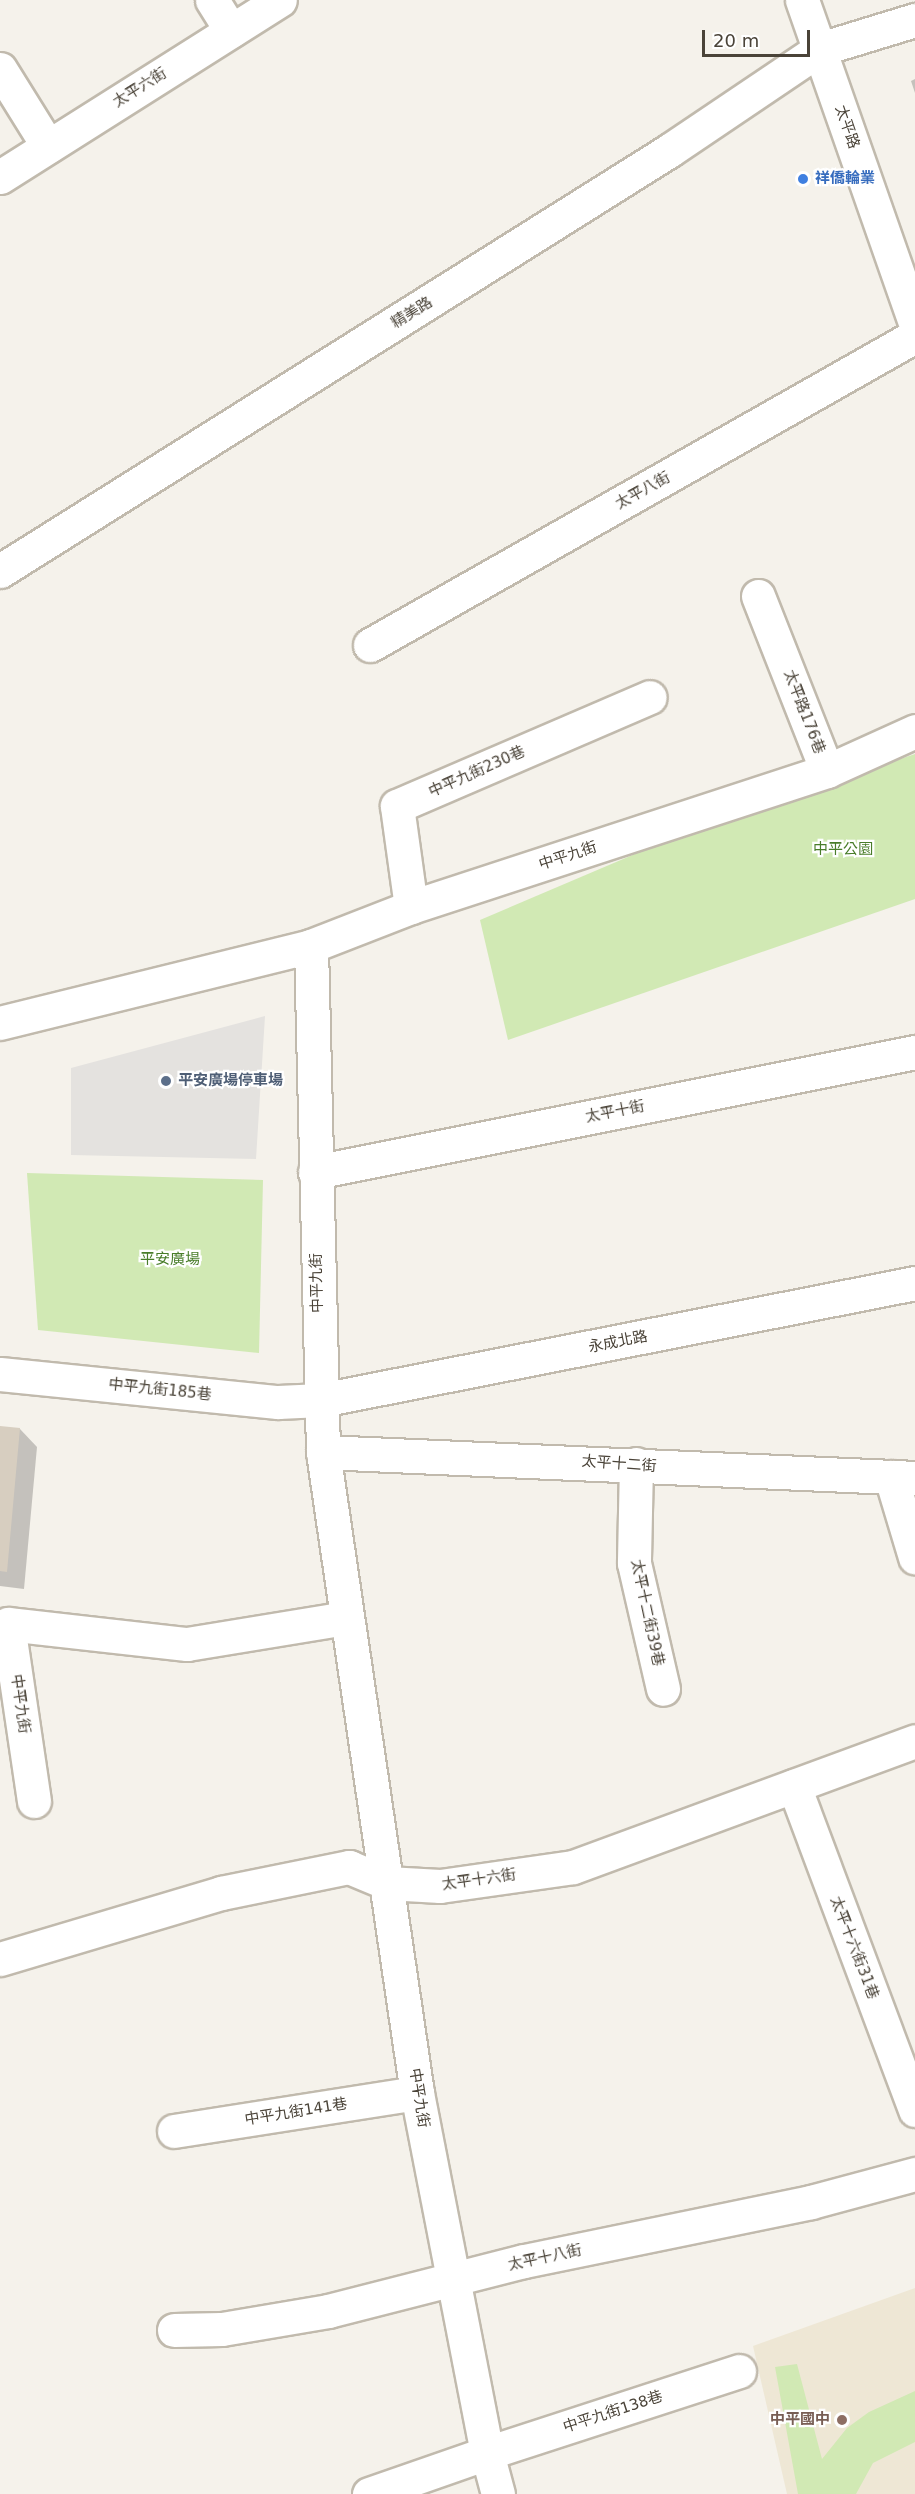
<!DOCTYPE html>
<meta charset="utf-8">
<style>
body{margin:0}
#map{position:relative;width:915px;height:2494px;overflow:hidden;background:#f5f2eb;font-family:"DejaVu Sans","Noto Sans TC",sans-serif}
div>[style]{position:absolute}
.education>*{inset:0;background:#eee7d5}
.green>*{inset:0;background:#d1e9b4}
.parking>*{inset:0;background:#e4e2df}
.shadow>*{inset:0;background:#0003}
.building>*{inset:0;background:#d7cec0}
.roads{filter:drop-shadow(2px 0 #c1baad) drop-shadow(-2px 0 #c1baad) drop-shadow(0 2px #c1baad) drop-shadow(0 -2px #c1baad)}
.minor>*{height:33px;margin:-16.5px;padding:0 16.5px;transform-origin:16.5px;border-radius:16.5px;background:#fff}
.dots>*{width:16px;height:16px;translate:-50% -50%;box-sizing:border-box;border:3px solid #fff;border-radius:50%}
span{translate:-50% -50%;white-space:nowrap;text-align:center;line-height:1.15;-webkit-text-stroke:4.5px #fff;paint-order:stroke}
.street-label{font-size:15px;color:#4a4338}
.shop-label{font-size:15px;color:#366cbe;font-weight:700}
.left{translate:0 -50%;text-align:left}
.park-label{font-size:15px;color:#497d2a}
.service-label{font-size:15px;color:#4e5e75;font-weight:700}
.education-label{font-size:15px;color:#785e54;font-weight:700}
.right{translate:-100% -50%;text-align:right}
.scale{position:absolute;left:702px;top:30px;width:108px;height:27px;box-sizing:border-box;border:3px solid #4a4338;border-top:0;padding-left:8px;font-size:18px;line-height:21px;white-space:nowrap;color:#4a4338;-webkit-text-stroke:4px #fff;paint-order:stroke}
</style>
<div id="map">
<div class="education">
<div style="clip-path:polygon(915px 2288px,915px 2494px,787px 2494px,753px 2346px)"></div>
</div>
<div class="green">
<div style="clip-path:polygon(915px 754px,915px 899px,508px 1040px,480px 920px,696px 828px)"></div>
<div style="clip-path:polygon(27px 1173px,263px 1180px,259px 1353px,38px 1330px)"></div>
<div style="clip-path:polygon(797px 2364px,822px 2459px,847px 2428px,869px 2412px,915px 2391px,915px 2442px,873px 2463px,856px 2494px,798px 2494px,775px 2367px)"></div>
</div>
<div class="parking">
<div style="clip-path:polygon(265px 1016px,256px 1159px,71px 1155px,71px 1068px)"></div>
</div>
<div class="shadow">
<div style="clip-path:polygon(915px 79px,915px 93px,911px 81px)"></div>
<div style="clip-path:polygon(0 1427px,20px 1429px,37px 1447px,24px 1589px,0 1586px)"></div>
</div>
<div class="building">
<div style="clip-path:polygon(0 1426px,20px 1428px,7px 1572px,0 1571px)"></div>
</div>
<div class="roads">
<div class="minor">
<div style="left:212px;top:0;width:36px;rotate:58deg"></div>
<div style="left:802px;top:0;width:342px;rotate:70.7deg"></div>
<div style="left:0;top:69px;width:91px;rotate:58.1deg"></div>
<div style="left:0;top:177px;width:331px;rotate:-32.3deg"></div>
<div style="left:0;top:571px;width:791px;rotate:-32.14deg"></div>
<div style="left:670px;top:150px;width:181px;rotate:-34deg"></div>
<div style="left:820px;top:49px;width:99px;rotate:-17deg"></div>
<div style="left:758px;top:596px;width:188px;rotate:68.5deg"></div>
<div style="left:827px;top:771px;width:97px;rotate:-24.4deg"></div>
<div style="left:370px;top:645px;width:627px;rotate:-29.55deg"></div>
<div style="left:411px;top:907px;width:102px;rotate:-97.9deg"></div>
<div style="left:397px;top:806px;width:275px;rotate:-23.3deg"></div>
<div style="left:311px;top:946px;width:506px;rotate:88.64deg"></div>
<div style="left:323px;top:1452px;width:648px;rotate:81.66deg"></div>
<div style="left:417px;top:2093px;width:367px;rotate:79deg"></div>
<div style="left:487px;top:2453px;width:125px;rotate:160.8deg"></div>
<div style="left:0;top:1023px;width:320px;rotate:-13.9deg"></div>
<div style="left:311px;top:946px;width:107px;rotate:-21.3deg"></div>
<div style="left:411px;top:907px;width:438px;rotate:-18.1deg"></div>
<div style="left:315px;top:1172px;width:612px;rotate:-11.31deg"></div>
<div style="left:0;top:1374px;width:279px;rotate:5.8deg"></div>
<div style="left:278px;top:1402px;width:43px;rotate:-2.7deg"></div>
<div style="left:321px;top:1400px;width:605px;rotate:-11.14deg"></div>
<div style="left:323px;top:1452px;width:593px;rotate:2.51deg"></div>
<div style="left:636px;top:1464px;width:99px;rotate:91.2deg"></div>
<div style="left:634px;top:1563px;width:129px;rotate:77deg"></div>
<div style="left:891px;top:1477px;width:84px;rotate:73.3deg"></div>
<div style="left:794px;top:1786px;width:346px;rotate:69.5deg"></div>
<div style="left:34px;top:1801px;width:179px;rotate:-98.4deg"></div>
<div style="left:8px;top:1624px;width:180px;rotate:6.4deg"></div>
<div style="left:187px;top:1644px;width:161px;rotate:-9.3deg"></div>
<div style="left:0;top:1959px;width:231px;rotate:-16.6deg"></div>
<div style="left:221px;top:1893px;width:131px;rotate:-11.5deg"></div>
<div style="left:349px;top:1867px;width:41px;rotate:22.8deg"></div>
<div style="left:387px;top:1883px;width:53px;rotate:3.2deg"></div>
<div style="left:440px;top:1886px;width:134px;rotate:-8.1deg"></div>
<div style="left:573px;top:1867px;width:364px;rotate:-20.2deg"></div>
<div style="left:174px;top:2131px;width:246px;rotate:-8.9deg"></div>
<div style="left:174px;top:2330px;width:48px;rotate:-1.2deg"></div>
<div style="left:222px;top:2329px;width:108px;rotate:-9.6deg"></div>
<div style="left:328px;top:2311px;width:202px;rotate:-14.3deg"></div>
<div style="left:524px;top:2261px;width:293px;rotate:-11.6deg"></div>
<div style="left:811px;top:2202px;width:108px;rotate:-15.1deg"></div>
<div style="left:498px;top:2494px;width:42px;rotate:-105deg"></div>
<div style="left:487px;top:2453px;width:265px;rotate:-18deg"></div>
</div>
</div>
<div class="dots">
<div style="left:803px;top:179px;background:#3f7fe0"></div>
<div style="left:166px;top:1081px;background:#5c6f8a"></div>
<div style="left:842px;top:2420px;background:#8d6e63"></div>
</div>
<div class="street-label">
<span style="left:140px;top:88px;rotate:-32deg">太平六街</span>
<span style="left:847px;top:127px;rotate:71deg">太平路</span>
<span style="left:412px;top:313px;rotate:-32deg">精美路</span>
<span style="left:643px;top:491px;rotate:-29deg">太平八街</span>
<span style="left:804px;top:712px;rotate:69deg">太平路176巷</span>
<span style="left:477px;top:772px;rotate:-24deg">中平九街230巷</span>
<span style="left:568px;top:856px;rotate:-18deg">中平九街</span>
<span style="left:615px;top:1112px;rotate:-11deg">太平十街</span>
<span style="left:317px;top:1283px;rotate:-91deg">中平九街</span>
<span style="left:618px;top:1342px;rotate:-11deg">永成北路</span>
<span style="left:160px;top:1390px;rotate:6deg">中平九街185巷</span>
<span style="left:619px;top:1464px;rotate:4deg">太平十二街</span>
<span style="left:647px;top:1613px;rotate:78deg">太平十二街39巷</span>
<span style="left:20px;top:1704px;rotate:82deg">中平九街</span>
<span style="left:479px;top:1880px;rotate:-8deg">太平十六街</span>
<span style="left:854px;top:1948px;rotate:69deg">太平十六街31巷</span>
<span style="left:419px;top:2098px;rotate:81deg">中平九街</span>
<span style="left:296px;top:2112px;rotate:-9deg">中平九街141巷</span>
<span style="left:545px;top:2258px;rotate:-12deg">太平十八街</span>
<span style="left:613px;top:2412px;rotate:-18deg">中平九街138巷</span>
</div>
<div class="shop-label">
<span class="left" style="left:815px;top:179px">祥僑輪業</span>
</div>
<div class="park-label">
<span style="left:843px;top:850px">中平公園</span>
<span style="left:170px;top:1260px">平安廣場</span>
</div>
<div class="service-label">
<span class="left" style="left:178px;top:1081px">平安廣場停車場</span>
</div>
<div class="education-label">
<span class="right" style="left:830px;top:2420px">中平國中</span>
</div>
<div class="scale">20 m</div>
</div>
